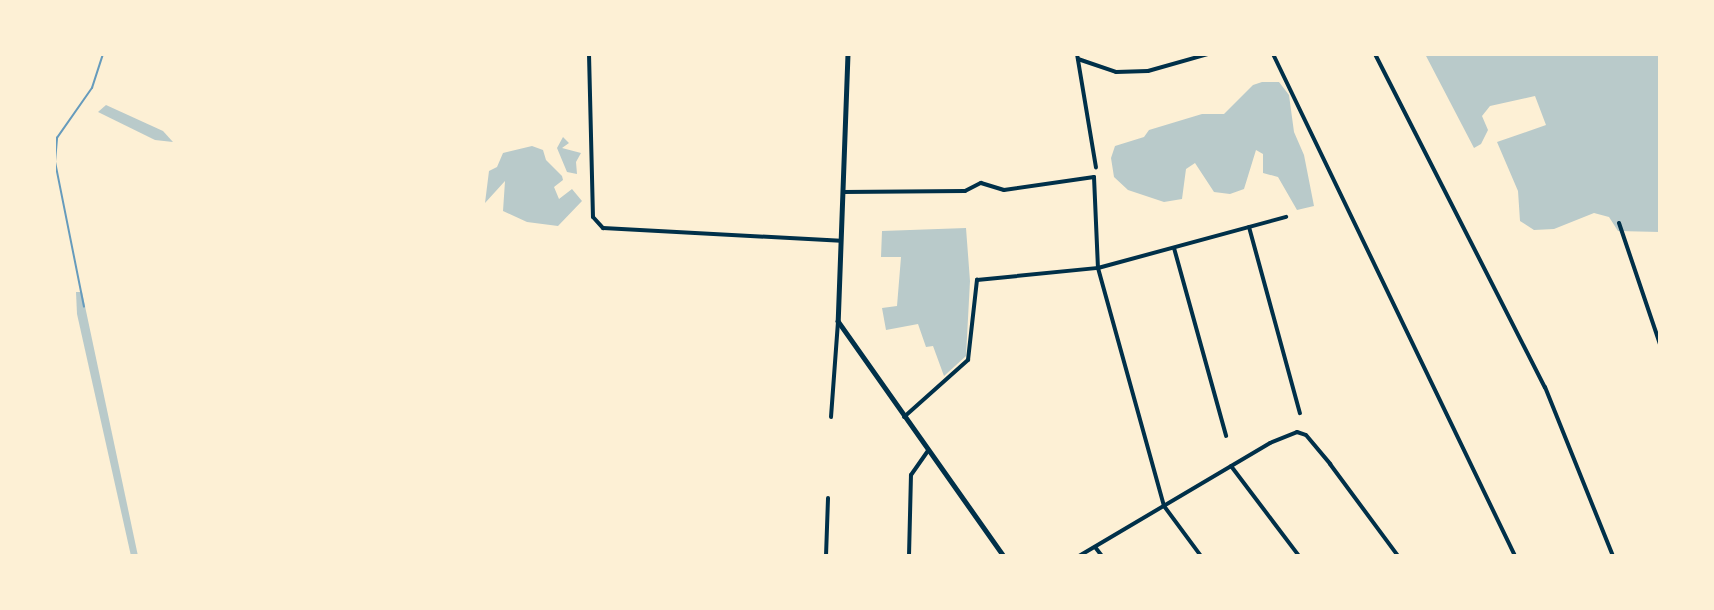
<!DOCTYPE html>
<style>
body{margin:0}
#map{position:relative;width:1714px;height:610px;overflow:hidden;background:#fdf0d5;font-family:"PT Sans Narrow",sans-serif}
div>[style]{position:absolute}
.green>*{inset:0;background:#b9caca}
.stream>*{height:1.5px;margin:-0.75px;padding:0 0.75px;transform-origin:0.75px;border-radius:0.75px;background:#669bbc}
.minor>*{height:4px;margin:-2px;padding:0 2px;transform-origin:2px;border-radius:2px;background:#003049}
.tertiary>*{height:4.5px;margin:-2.25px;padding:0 2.25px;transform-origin:2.25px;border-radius:2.25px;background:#003049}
span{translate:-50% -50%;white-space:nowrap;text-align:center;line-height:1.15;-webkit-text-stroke:4.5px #fdf0d5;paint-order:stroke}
.frame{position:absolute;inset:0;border:56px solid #fdf0d5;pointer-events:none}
</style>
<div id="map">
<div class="green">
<div style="clip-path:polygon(1425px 54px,1660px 54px,1660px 232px,1618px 231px,1609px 217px,1594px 213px,1554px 229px,1534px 230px,1520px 221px,1518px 191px,1497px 142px,1546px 125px,1535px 96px,1490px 106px,1482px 116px,1488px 130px,1481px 144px,1474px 148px)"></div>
<div style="clip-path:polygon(1262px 82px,1279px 82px,1289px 95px,1294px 132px,1304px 155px,1314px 206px,1297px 210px,1278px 177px,1263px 173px,1263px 154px,1256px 150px,1244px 189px,1230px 194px,1214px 192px,1195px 163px,1186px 169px,1182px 199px,1164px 202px,1128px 190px,1114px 177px,1111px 158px,1115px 146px,1144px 137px,1149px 130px,1202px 114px,1224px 114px,1253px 85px)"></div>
<div style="clip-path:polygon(106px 105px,163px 131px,173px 142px,155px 140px,98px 112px)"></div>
<div style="clip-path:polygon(563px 137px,569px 143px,562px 148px,581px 153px,576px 162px,577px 174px,567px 172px,557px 148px)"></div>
<div style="clip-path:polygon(532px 146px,543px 150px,546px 160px,562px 176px,563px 180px,554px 187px,559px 199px,572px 189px,582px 201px,558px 226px,527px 222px,503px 211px,505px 181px,485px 203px,489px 171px,497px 167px,503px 153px)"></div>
<div style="clip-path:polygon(966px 228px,970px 281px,966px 356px,944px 376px,933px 346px,926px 347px,918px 324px,886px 330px,882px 308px,897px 306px,901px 257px,881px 257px,882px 231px)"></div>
<div style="clip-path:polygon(76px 292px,82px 292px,138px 556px,131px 556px,77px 314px)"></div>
</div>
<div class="stream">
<div style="left:84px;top:307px;width:148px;rotate:-101.3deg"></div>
<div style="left:55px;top:162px;width:24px;rotate:-85deg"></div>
<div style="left:57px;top:138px;width:61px;rotate:-55deg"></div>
<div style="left:92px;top:88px;width:36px;rotate:-72deg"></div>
</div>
<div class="minor">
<div style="left:589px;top:54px;width:163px;rotate:88.6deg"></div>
<div style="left:593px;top:217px;width:15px;rotate:48deg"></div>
<div style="left:603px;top:228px;width:238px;rotate:3.1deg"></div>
<div style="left:1077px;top:54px;width:115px;rotate:80.5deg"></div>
<div style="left:1273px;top:54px;width:557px;rotate:64.26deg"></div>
<div style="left:1375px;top:54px;width:374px;rotate:63deg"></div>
<div style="left:1545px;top:387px;width:182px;rotate:68.1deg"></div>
<div style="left:1078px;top:59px;width:40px;rotate:18.9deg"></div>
<div style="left:1116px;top:72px;width:32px;rotate:-2deg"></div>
<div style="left:1148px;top:71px;width:62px;rotate:-15.8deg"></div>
<div style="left:843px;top:192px;width:122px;rotate:-0.5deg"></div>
<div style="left:965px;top:191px;width:18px;rotate:-27deg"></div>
<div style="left:981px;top:183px;width:24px;rotate:17deg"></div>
<div style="left:1004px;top:190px;width:91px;rotate:-8.2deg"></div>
<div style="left:1094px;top:177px;width:91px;rotate:87.5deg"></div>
<div style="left:1098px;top:268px;width:247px;rotate:74.5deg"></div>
<div style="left:1164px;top:506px;width:62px;rotate:53.5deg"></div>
<div style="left:1619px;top:223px;width:128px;rotate:71.3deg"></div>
<div style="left:1249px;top:227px;width:193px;rotate:74.7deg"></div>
<div style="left:1174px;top:248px;width:195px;rotate:74.5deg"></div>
<div style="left:831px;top:417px;width:96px;rotate:-85.8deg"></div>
<div style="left:904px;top:417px;width:86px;rotate:-41.7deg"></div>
<div style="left:968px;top:360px;width:81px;rotate:-83.6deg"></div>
<div style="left:977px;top:280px;width:122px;rotate:-5.7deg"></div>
<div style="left:1098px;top:268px;width:195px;rotate:-15.2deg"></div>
<div style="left:1231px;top:466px;width:113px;rotate:52.9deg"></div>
<div style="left:1095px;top:547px;width:11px;rotate:52deg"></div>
<div style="left:826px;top:556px;width:58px;rotate:-88deg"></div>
<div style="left:909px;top:556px;width:81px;rotate:-88.6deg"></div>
<div style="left:911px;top:475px;width:29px;rotate:-55deg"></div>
<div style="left:1079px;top:556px;width:222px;rotate:-30.6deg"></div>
<div style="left:1270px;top:443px;width:29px;rotate:-22deg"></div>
<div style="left:1297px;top:432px;width:9px;rotate:18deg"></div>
<div style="left:1306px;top:435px;width:38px;rotate:50deg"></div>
<div style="left:1330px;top:464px;width:114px;rotate:53.5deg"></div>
</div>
<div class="tertiary">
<div style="left:848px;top:54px;width:267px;rotate:92.1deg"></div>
<div style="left:838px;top:321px;width:288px;rotate:54.8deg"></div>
</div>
<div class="frame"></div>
</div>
